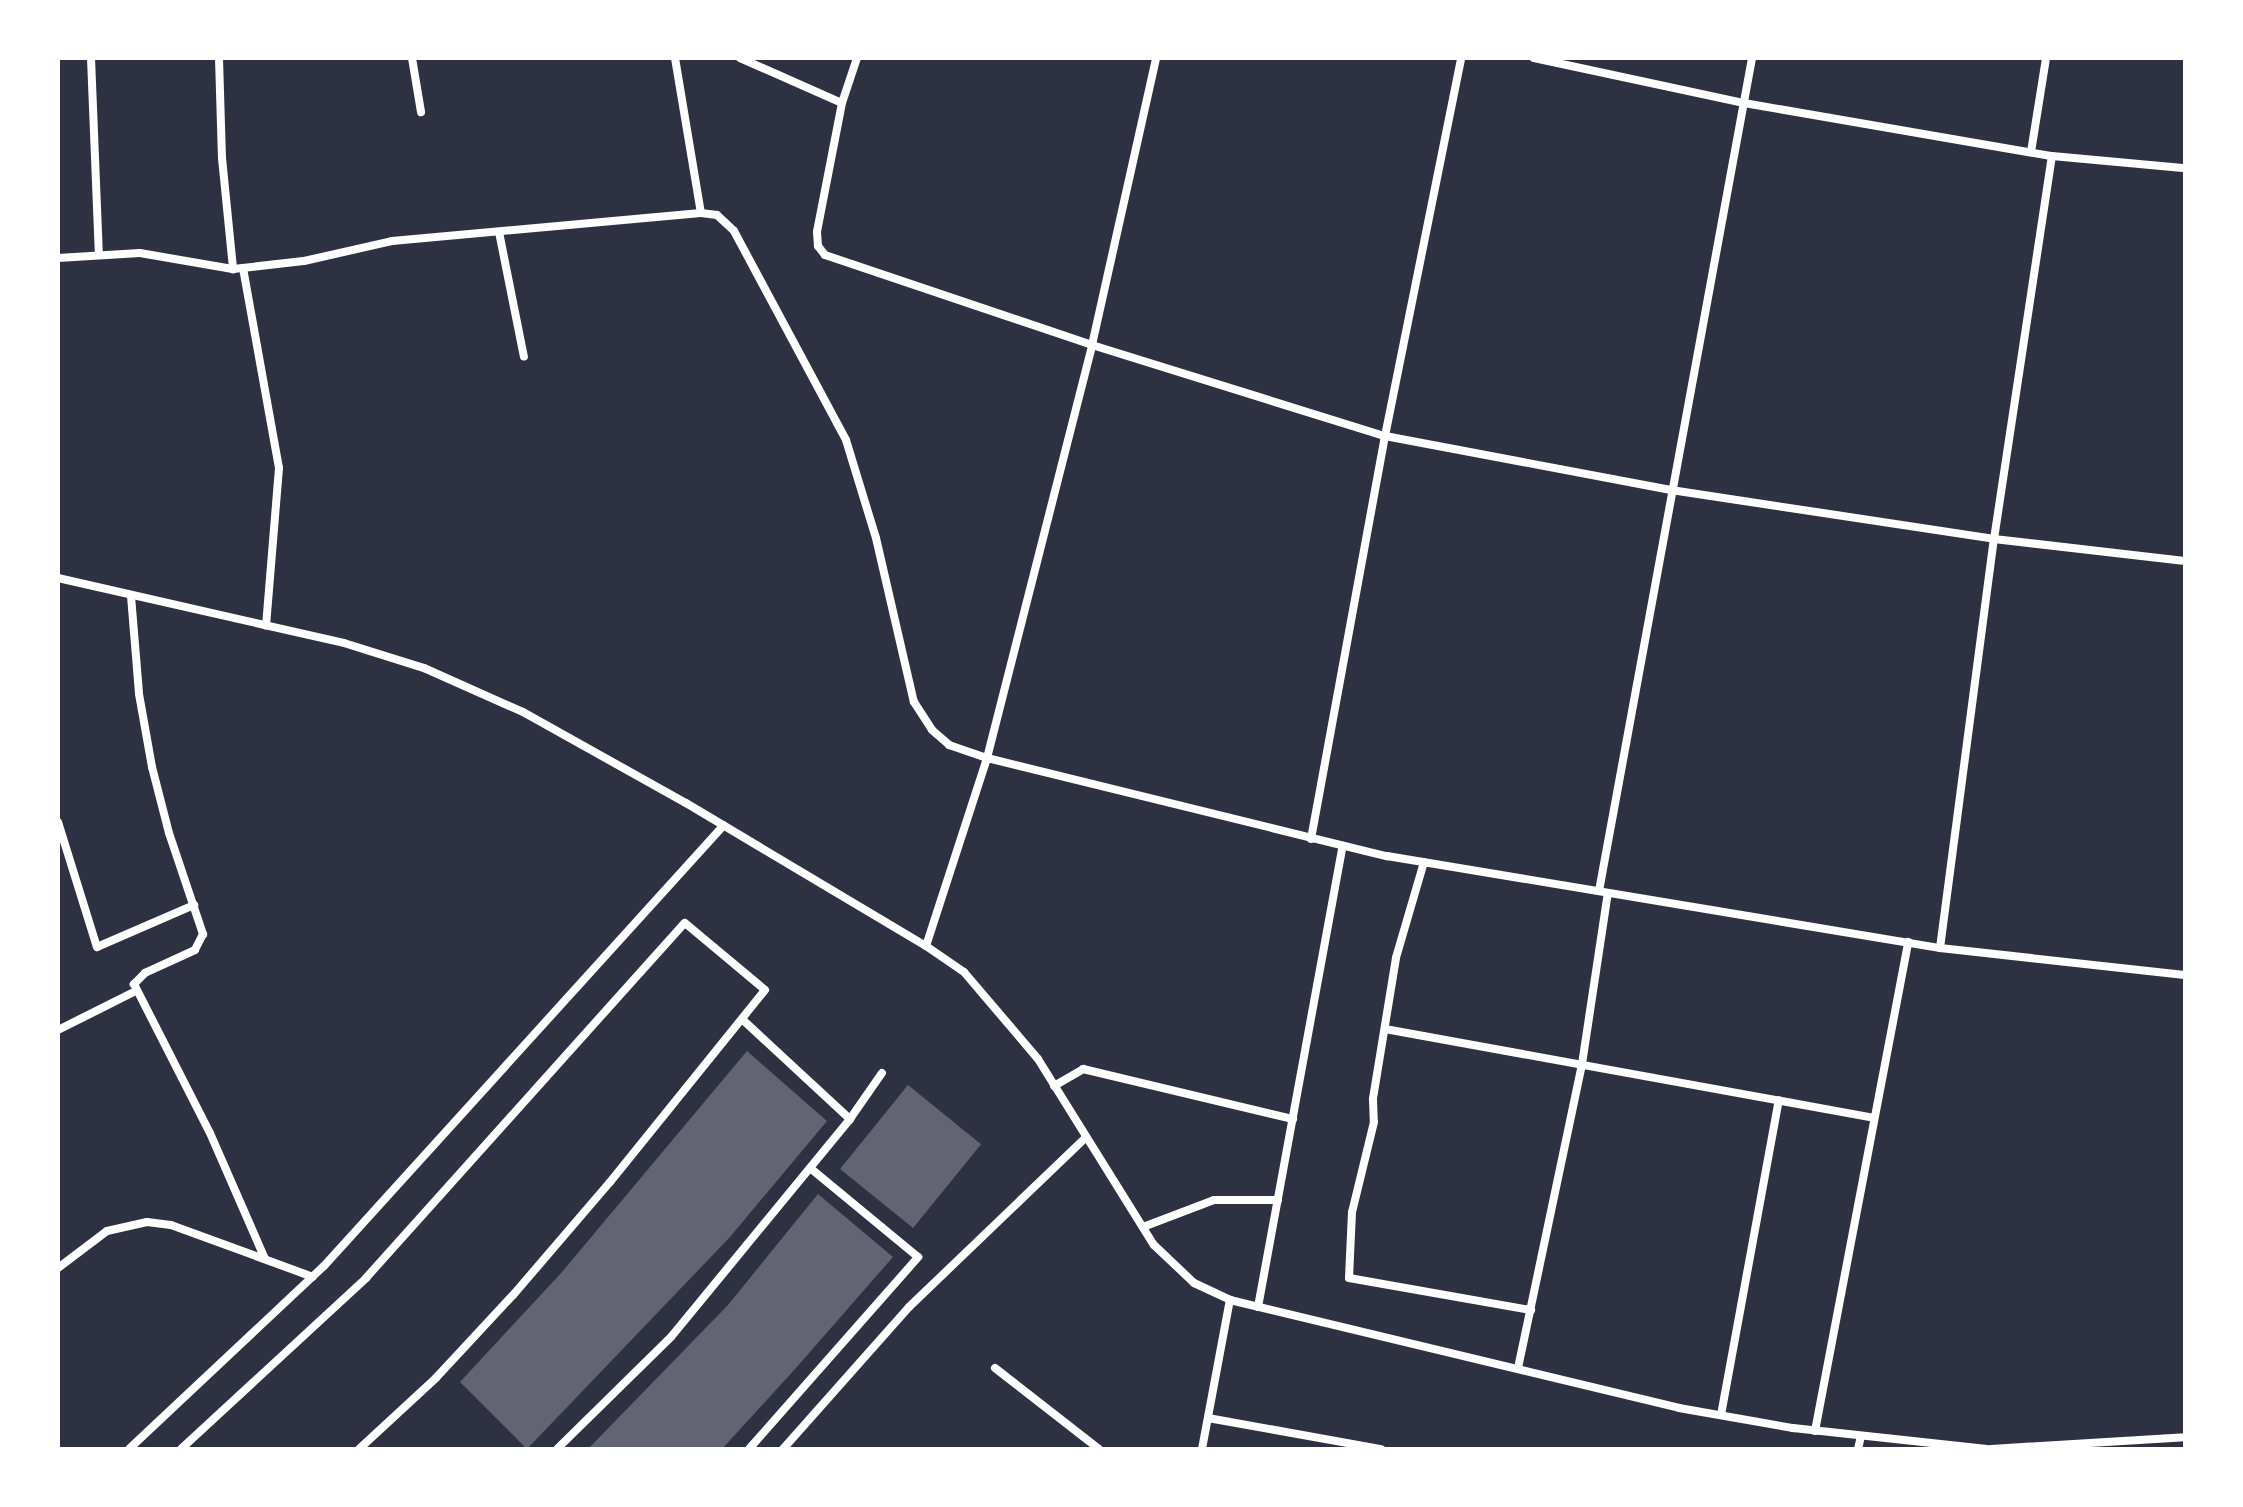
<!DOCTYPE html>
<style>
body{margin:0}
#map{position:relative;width:2243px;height:1507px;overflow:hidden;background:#2d3142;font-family:"Space Grotesk",sans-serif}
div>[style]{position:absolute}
.building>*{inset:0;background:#626471;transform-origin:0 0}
.minor>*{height:8px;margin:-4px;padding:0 4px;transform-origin:4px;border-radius:4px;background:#fff}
span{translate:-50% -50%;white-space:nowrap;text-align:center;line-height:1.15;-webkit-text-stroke:6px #fff;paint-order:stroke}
.frame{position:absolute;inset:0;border:60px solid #fff;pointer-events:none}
</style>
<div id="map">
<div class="building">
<div style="clip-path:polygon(747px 1051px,827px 1121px,730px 1237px,527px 1449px,460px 1382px,562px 1272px)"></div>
<div style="left:908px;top:1085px;width:94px;height:108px;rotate:39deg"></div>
<div style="clip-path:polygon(818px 1194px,893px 1257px,796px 1368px,722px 1449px,588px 1449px,728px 1305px)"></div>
</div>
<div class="minor">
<div style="left:91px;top:58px;width:196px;rotate:87.7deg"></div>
<div style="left:219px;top:58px;width:100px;rotate:88.3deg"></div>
<div style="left:222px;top:158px;width:112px;rotate:84.3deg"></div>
<div style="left:412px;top:58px;width:55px;rotate:80.5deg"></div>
<div style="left:675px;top:58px;width:157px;rotate:80.5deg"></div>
<div style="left:740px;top:58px;width:111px;rotate:23.8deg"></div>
<div style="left:857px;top:58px;width:47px;rotate:108.4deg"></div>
<div style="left:842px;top:103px;width:131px;rotate:101deg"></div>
<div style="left:817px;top:232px;width:14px;rotate:86deg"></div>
<div style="left:818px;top:246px;width:11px;rotate:52deg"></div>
<div style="left:825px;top:255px;width:282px;rotate:18.6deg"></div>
<div style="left:1092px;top:345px;width:307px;rotate:17.3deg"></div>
<div style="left:1385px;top:436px;width:291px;rotate:10.7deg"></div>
<div style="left:1671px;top:490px;width:327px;rotate:8.6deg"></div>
<div style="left:1994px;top:539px;width:192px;rotate:6.6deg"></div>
<div style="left:1534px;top:58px;width:215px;rotate:12.1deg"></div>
<div style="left:1744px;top:103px;width:313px;rotate:9.8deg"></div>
<div style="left:2052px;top:156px;width:134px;rotate:5.2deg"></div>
<div style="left:2031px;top:152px;width:95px;rotate:-80.9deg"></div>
<div style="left:499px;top:232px;width:127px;rotate:78.7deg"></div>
<div style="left:58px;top:258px;width:82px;rotate:-3.5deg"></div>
<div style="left:140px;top:253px;width:94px;rotate:9.8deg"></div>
<div style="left:233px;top:269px;width:71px;rotate:-6.4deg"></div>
<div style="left:304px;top:261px;width:90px;rotate:-12.8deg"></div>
<div style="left:392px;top:241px;width:310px;rotate:-5.2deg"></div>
<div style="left:701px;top:213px;width:16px;rotate:7deg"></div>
<div style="left:717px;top:215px;width:23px;rotate:43deg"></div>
<div style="left:734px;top:231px;width:237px;rotate:61.8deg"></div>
<div style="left:846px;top:440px;width:102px;rotate:73deg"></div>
<div style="left:876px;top:538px;width:168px;rotate:77deg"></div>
<div style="left:914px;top:702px;width:33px;rotate:57deg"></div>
<div style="left:932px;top:730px;width:23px;rotate:41deg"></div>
<div style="left:949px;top:745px;width:40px;rotate:18.9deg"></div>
<div style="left:987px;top:758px;width:412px;rotate:13.8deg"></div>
<div style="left:1387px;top:856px;width:561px;rotate:9.45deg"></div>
<div style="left:1940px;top:948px;width:246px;rotate:6.3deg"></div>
<div style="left:243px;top:268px;width:203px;rotate:79.8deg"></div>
<div style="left:279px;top:468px;width:158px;rotate:94.7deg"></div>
<div style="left:58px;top:578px;width:293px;rotate:12.8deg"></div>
<div style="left:344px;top:643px;width:84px;rotate:17.4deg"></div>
<div style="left:424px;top:668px;width:108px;rotate:24deg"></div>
<div style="left:523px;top:712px;width:187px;rotate:29.2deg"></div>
<div style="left:686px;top:803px;width:279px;rotate:30.8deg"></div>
<div style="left:926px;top:946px;width:46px;rotate:34.4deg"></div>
<div style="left:964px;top:972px;width:114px;rotate:49.6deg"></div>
<div style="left:1038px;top:1059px;width:219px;rotate:58.1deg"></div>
<div style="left:1154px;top:1245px;width:55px;rotate:43.5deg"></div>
<div style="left:1194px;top:1283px;width:40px;rotate:25deg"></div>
<div style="left:1230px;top:1300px;width:462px;rotate:13.5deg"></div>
<div style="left:1679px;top:1408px;width:116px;rotate:10deg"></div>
<div style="left:1793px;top:1428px;width:195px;rotate:6.2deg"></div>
<div style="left:131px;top:596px;width:98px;rotate:85.3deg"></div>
<div style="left:139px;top:694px;width:74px;rotate:79.9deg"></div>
<div style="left:152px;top:767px;width:68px;rotate:75.6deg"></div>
<div style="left:169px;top:833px;width:107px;rotate:71.4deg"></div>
<div style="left:203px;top:934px;width:18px;rotate:117deg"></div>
<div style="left:195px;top:950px;width:55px;rotate:155.3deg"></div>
<div style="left:145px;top:973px;width:16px;rotate:135deg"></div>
<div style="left:134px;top:984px;width:167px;rotate:63deg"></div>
<div style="left:210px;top:1133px;width:137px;rotate:66.4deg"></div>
<div style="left:58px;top:822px;width:131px;rotate:72.7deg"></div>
<div style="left:97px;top:947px;width:106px;rotate:-23.4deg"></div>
<div style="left:1311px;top:839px;width:410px;rotate:-79.6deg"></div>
<div style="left:1385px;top:436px;width:386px;rotate:-78.6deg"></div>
<div style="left:1424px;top:862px;width:100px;rotate:106.3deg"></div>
<div style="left:1396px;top:958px;width:143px;rotate:99.3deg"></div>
<div style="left:1373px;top:1099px;width:23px;rotate:88deg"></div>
<div style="left:1374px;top:1122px;width:93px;rotate:103.7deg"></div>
<div style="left:1352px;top:1212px;width:66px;rotate:92.6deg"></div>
<div style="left:1349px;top:1278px;width:185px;rotate:10deg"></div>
<div style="left:1599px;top:891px;width:847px;rotate:-79.59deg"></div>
<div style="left:926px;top:946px;width:198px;rotate:-72deg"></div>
<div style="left:987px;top:758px;width:426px;rotate:-75.7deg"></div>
<div style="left:1092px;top:345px;width:294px;rotate:-77.4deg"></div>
<div style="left:1940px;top:948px;width:413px;rotate:-82.5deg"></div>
<div style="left:1994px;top:539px;width:387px;rotate:-81.4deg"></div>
<div style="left:743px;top:1020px;width:146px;rotate:42.8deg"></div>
<div style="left:1385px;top:1029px;width:497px;rotate:10.3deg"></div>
<div style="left:58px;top:1030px;width:87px;rotate:-26.6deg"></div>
<div style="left:1054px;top:1086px;width:34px;rotate:-30deg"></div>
<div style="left:1083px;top:1069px;width:216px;rotate:13.4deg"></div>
<div style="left:1143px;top:1227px;width:76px;rotate:-20.8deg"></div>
<div style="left:1214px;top:1200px;width:64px"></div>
<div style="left:58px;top:1268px;width:61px;rotate:-37.1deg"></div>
<div style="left:107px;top:1231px;width:41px;rotate:-12.7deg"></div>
<div style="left:147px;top:1222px;width:24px;rotate:7deg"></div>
<div style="left:171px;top:1225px;width:151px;rotate:20.1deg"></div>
<div style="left:1258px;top:1307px;width:469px;rotate:-79.6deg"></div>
<div style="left:995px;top:1368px;width:132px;rotate:37.9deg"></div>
<div style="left:1518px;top:1368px;width:311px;rotate:-78.1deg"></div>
<div style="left:1582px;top:1064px;width:173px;rotate:-81.4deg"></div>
<div style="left:1721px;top:1415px;width:320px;rotate:-79.6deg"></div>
<div style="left:1208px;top:1418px;width:176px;rotate:10.2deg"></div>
<div style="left:1815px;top:1431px;width:498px;rotate:-79.2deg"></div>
<div style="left:129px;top:1449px;width:267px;rotate:-43.2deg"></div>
<div style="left:324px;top:1266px;width:595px;rotate:-47.79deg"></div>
<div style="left:181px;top:1449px;width:252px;rotate:-42.7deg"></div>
<div style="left:366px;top:1278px;width:477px;rotate:-48.1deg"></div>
<div style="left:685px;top:923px;width:104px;rotate:39.9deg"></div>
<div style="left:765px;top:990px;width:247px;rotate:128.9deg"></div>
<div style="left:610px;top:1182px;width:149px;rotate:130.6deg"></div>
<div style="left:513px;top:1295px;width:113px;rotate:132.9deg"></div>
<div style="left:436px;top:1378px;width:105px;rotate:137.3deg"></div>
<div style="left:557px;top:1449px;width:160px;rotate:-44.5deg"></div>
<div style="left:671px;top:1337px;width:282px;rotate:-50.6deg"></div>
<div style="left:850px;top:1119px;width:56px;rotate:-55.2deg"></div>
<div style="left:749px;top:1449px;width:256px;rotate:-48.6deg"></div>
<div style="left:918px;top:1257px;width:140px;rotate:-140.5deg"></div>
<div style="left:783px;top:1449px;width:190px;rotate:-48.4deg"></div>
<div style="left:909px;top:1307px;width:244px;rotate:-43.8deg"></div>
<div style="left:1202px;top:1449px;width:152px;rotate:-79.4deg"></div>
<div style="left:1858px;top:1449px;width:13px;rotate:-77deg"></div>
<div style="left:1991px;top:1449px;width:194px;rotate:-3.5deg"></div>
</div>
<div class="frame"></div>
</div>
